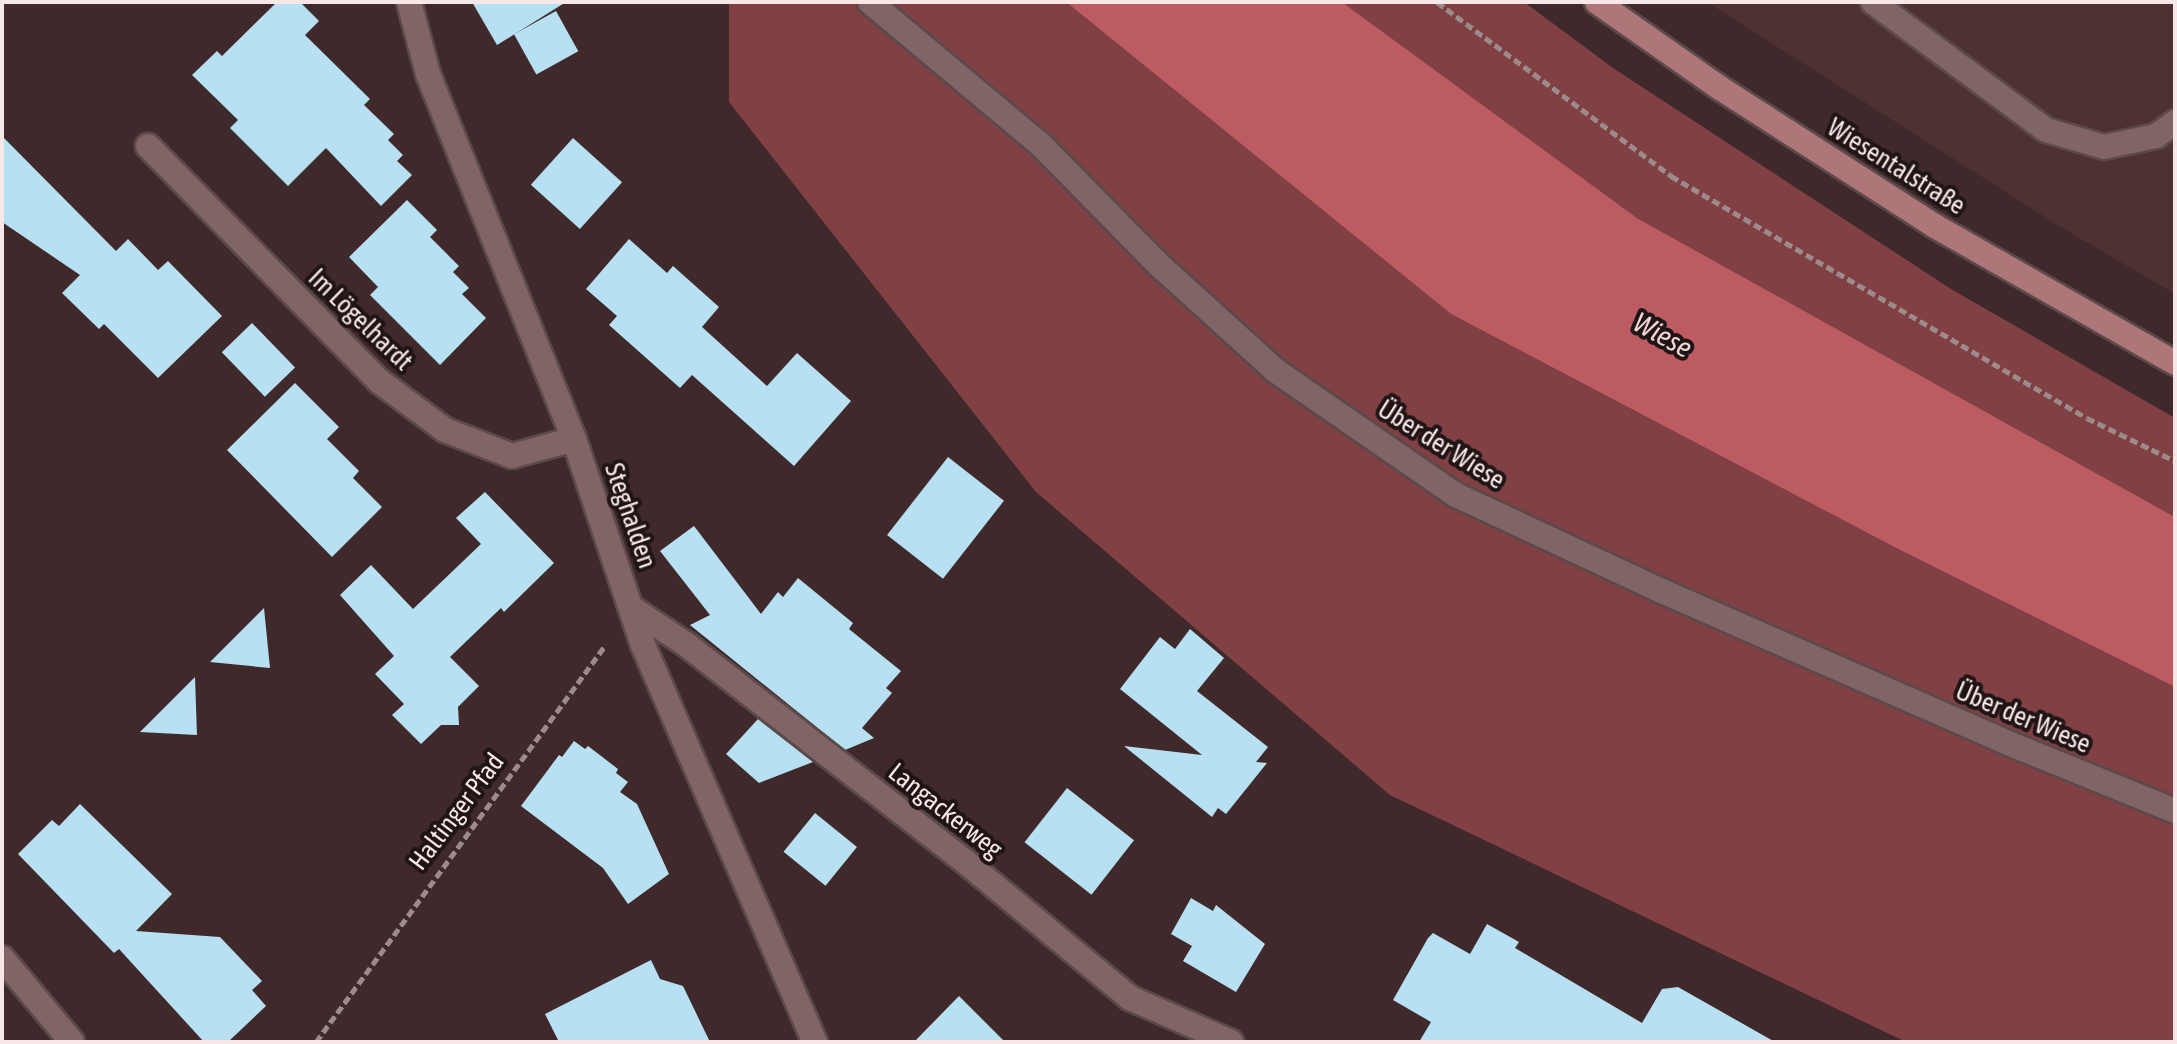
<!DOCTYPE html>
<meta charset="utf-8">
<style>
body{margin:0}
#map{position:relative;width:2177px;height:1044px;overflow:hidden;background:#40292a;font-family:"Asap Condensed",sans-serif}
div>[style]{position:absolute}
.built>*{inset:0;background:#4e3132}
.green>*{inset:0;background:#814044}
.water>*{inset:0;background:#bd5b62}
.building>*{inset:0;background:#b7e0f3;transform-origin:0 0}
.path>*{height:5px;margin-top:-2.5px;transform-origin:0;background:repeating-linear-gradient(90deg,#9d8a8b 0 8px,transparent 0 12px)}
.roads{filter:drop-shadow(2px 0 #5c4949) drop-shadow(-2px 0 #5c4949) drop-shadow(0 2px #5c4949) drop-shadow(0 -2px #5c4949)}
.lane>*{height:24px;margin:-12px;padding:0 12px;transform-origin:12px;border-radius:12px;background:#816566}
.street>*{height:24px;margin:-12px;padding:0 12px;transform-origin:12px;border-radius:12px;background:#816566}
.primary>*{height:24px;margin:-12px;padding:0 12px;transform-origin:12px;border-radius:12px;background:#ae7678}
span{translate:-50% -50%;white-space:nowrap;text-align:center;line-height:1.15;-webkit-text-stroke:8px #201515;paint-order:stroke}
.street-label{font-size:26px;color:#f7e7e7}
.water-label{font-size:28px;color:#f2d6d6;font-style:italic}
.frame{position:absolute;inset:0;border:4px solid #f7e7e7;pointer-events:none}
</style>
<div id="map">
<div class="built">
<div style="clip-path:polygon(1707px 2px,2175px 2px,2175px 294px,2059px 226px)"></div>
</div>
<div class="green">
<div style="clip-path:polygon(729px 2px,1066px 2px,1451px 314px,1898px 549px,2175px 687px,2175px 1042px,1906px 1042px,1390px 795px,1036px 492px,729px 102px)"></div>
<div style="clip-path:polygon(1342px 2px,1524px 2px,1613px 68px,1951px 289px,2175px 418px,2175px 517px,1637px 218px)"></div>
</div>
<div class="water">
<div style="clip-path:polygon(1066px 2px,1342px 2px,1637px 218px,2175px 517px,2175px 687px,1898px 549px,1451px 314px)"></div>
</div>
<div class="building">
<div style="clip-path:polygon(277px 2px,300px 2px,319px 21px,305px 35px,370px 99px,364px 105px,394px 134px,388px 140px,403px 155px,397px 161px,412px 175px,381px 206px,326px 148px,288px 186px,230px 128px,238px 120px,192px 75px,217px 51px,222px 56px)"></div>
<div style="clip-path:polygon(472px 2px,566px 2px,497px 45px)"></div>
<div style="left:556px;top:11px;width:46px;height:48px;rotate:61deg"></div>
<div style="clip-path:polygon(2px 136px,116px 251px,128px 239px,158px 270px,168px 261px,222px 316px,158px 378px,104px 324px,99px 329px,62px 293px,80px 275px,2px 222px)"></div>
<div style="left:573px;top:138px;width:66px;height:63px;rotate:42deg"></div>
<div style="clip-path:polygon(407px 200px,437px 230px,430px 237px,459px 266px,453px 272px,469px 288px,462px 294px,486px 318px,440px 365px,370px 295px,378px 287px,349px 257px)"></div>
<div style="clip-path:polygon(629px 239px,667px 273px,673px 266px,719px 307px,702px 327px,767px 386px,797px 353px,851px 401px,794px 466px,692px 375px,680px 388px,609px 325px,617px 316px,586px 289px)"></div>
<div style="left:252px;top:323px;width:62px;height:42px;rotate:46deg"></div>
<div style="clip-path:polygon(295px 383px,339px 427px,327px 439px,359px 471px,353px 478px,382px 507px,332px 557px,227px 450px)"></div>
<div style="left:948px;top:457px;width:71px;height:99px;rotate:38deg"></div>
<div style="clip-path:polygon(485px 492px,554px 563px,504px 612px,501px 608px,450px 657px,479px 686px,458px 707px,459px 725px,441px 725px,421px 744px,392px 715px,404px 704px,375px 674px,394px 656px,340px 595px,371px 565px,413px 609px,481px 544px,456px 518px)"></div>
<div style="clip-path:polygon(694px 526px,761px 614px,778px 592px,783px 597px,798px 578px,853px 623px,849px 629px,901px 671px,886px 688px,892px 693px,862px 728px,874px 738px,845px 750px,690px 625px,710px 615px,660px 551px)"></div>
<div style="clip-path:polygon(264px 608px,270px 668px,210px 662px)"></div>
<div style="clip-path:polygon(1190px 629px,1224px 658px,1197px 691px,1268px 747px,1256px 762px,1267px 763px,1226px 814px,1218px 808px,1212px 817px,1124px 746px,1202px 755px,1120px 689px,1160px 637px,1175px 649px)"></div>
<div style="clip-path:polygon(195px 677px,197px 735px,140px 732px)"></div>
<div style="clip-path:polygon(758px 719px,813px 762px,759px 783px,726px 754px)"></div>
<div style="clip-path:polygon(574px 741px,585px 749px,588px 746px,618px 769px,616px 773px,628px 782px,620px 792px,637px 804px,669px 874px,628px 904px,603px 868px,521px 806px,559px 755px,562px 757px)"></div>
<div style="left:1067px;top:788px;width:85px;height:69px;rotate:38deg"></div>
<div style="clip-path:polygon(80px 804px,172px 894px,136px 931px,220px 937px,262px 981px,252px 990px,266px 1006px,228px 1042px,204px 1042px,119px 949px,114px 953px,18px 854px,52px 820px,59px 826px)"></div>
<div style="left:815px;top:813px;width:54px;height:50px;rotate:39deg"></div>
<div style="clip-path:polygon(1191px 898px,1213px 911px,1216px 905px,1265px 944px,1236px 992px,1183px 961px,1192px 946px,1171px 934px)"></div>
<div style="clip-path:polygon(1487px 924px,1519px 942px,1515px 948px,1642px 1023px,1662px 989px,1678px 987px,1775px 1042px,1419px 1042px,1431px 1022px,1393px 1000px,1428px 938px,1433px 933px,1470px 954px)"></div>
<div style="clip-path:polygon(651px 960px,660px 979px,683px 986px,710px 1042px,559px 1042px,545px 1014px)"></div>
<div style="clip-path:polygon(959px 996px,1005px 1042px,914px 1042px)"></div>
</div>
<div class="path">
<div style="left:1437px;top:2px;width:292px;rotate:36.6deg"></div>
<div style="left:1671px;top:176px;width:481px;rotate:30.2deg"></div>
<div style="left:2087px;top:418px;width:98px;rotate:26deg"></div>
<div style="left:316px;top:1042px;width:492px;rotate:-53.9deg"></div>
</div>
<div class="roads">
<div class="lane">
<div style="left:870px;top:2px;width:222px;rotate:39.9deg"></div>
<div style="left:1040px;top:144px;width:168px;rotate:45.5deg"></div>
<div style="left:1158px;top:264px;width:159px;rotate:42.2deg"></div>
<div style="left:1276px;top:371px;width:219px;rotate:34.6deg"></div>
<div style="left:1456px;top:495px;width:227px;rotate:25deg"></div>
<div style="left:1662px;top:591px;width:391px;rotate:23.7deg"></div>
<div style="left:2020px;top:748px;width:167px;rotate:22.1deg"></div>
<div style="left:1873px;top:2px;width:215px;rotate:36.5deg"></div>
<div style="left:2046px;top:130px;width:60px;rotate:16.3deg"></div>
<div style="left:2104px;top:147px;width:53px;rotate:-11.9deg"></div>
<div style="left:2156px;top:136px;width:24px;rotate:-36deg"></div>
</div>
<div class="street">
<div style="left:409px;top:2px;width:74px;rotate:75.2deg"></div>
<div style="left:428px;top:74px;width:393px;rotate:68.2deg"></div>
<div style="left:574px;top:439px;width:217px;rotate:71.5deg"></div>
<div style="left:643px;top:645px;width:433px;rotate:66.6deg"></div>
<div style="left:148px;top:146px;width:330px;rotate:45.5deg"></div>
<div style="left:379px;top:381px;width:82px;rotate:36.6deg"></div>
<div style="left:445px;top:430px;width:72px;rotate:21.2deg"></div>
<div style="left:512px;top:456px;width:64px;rotate:-15.3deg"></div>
<div style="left:633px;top:609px;width:65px;rotate:33.7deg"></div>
<div style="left:687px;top:645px;width:356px;rotate:37.9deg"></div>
<div style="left:968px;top:864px;width:210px;rotate:39.6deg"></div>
<div style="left:1130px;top:998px;width:110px;rotate:23.5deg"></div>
<div style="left:2px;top:958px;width:109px;rotate:50.2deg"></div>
</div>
<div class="primary">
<div style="left:1597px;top:2px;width:150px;rotate:35deg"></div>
<div style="left:1720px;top:88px;width:255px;rotate:32.7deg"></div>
<div style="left:1935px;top:226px;width:276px;rotate:29.7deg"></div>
</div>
</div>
<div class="street-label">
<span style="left:1896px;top:167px;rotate:32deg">Wiesentalstraße</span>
<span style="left:360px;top:320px;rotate:44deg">Im Lögelhardt</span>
<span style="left:1441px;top:445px;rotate:32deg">Über der Wiese</span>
<span style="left:630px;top:516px;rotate:71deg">Steghalden</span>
<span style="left:2023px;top:718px;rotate:23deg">Über der Wiese</span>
<span style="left:945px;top:811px;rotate:38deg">Langackerweg</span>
<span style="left:457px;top:812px;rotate:-53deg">Haltinger Pfad</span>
</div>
<div class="water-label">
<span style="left:1663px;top:335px;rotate:29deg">Wiese</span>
</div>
<div class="frame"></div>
</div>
